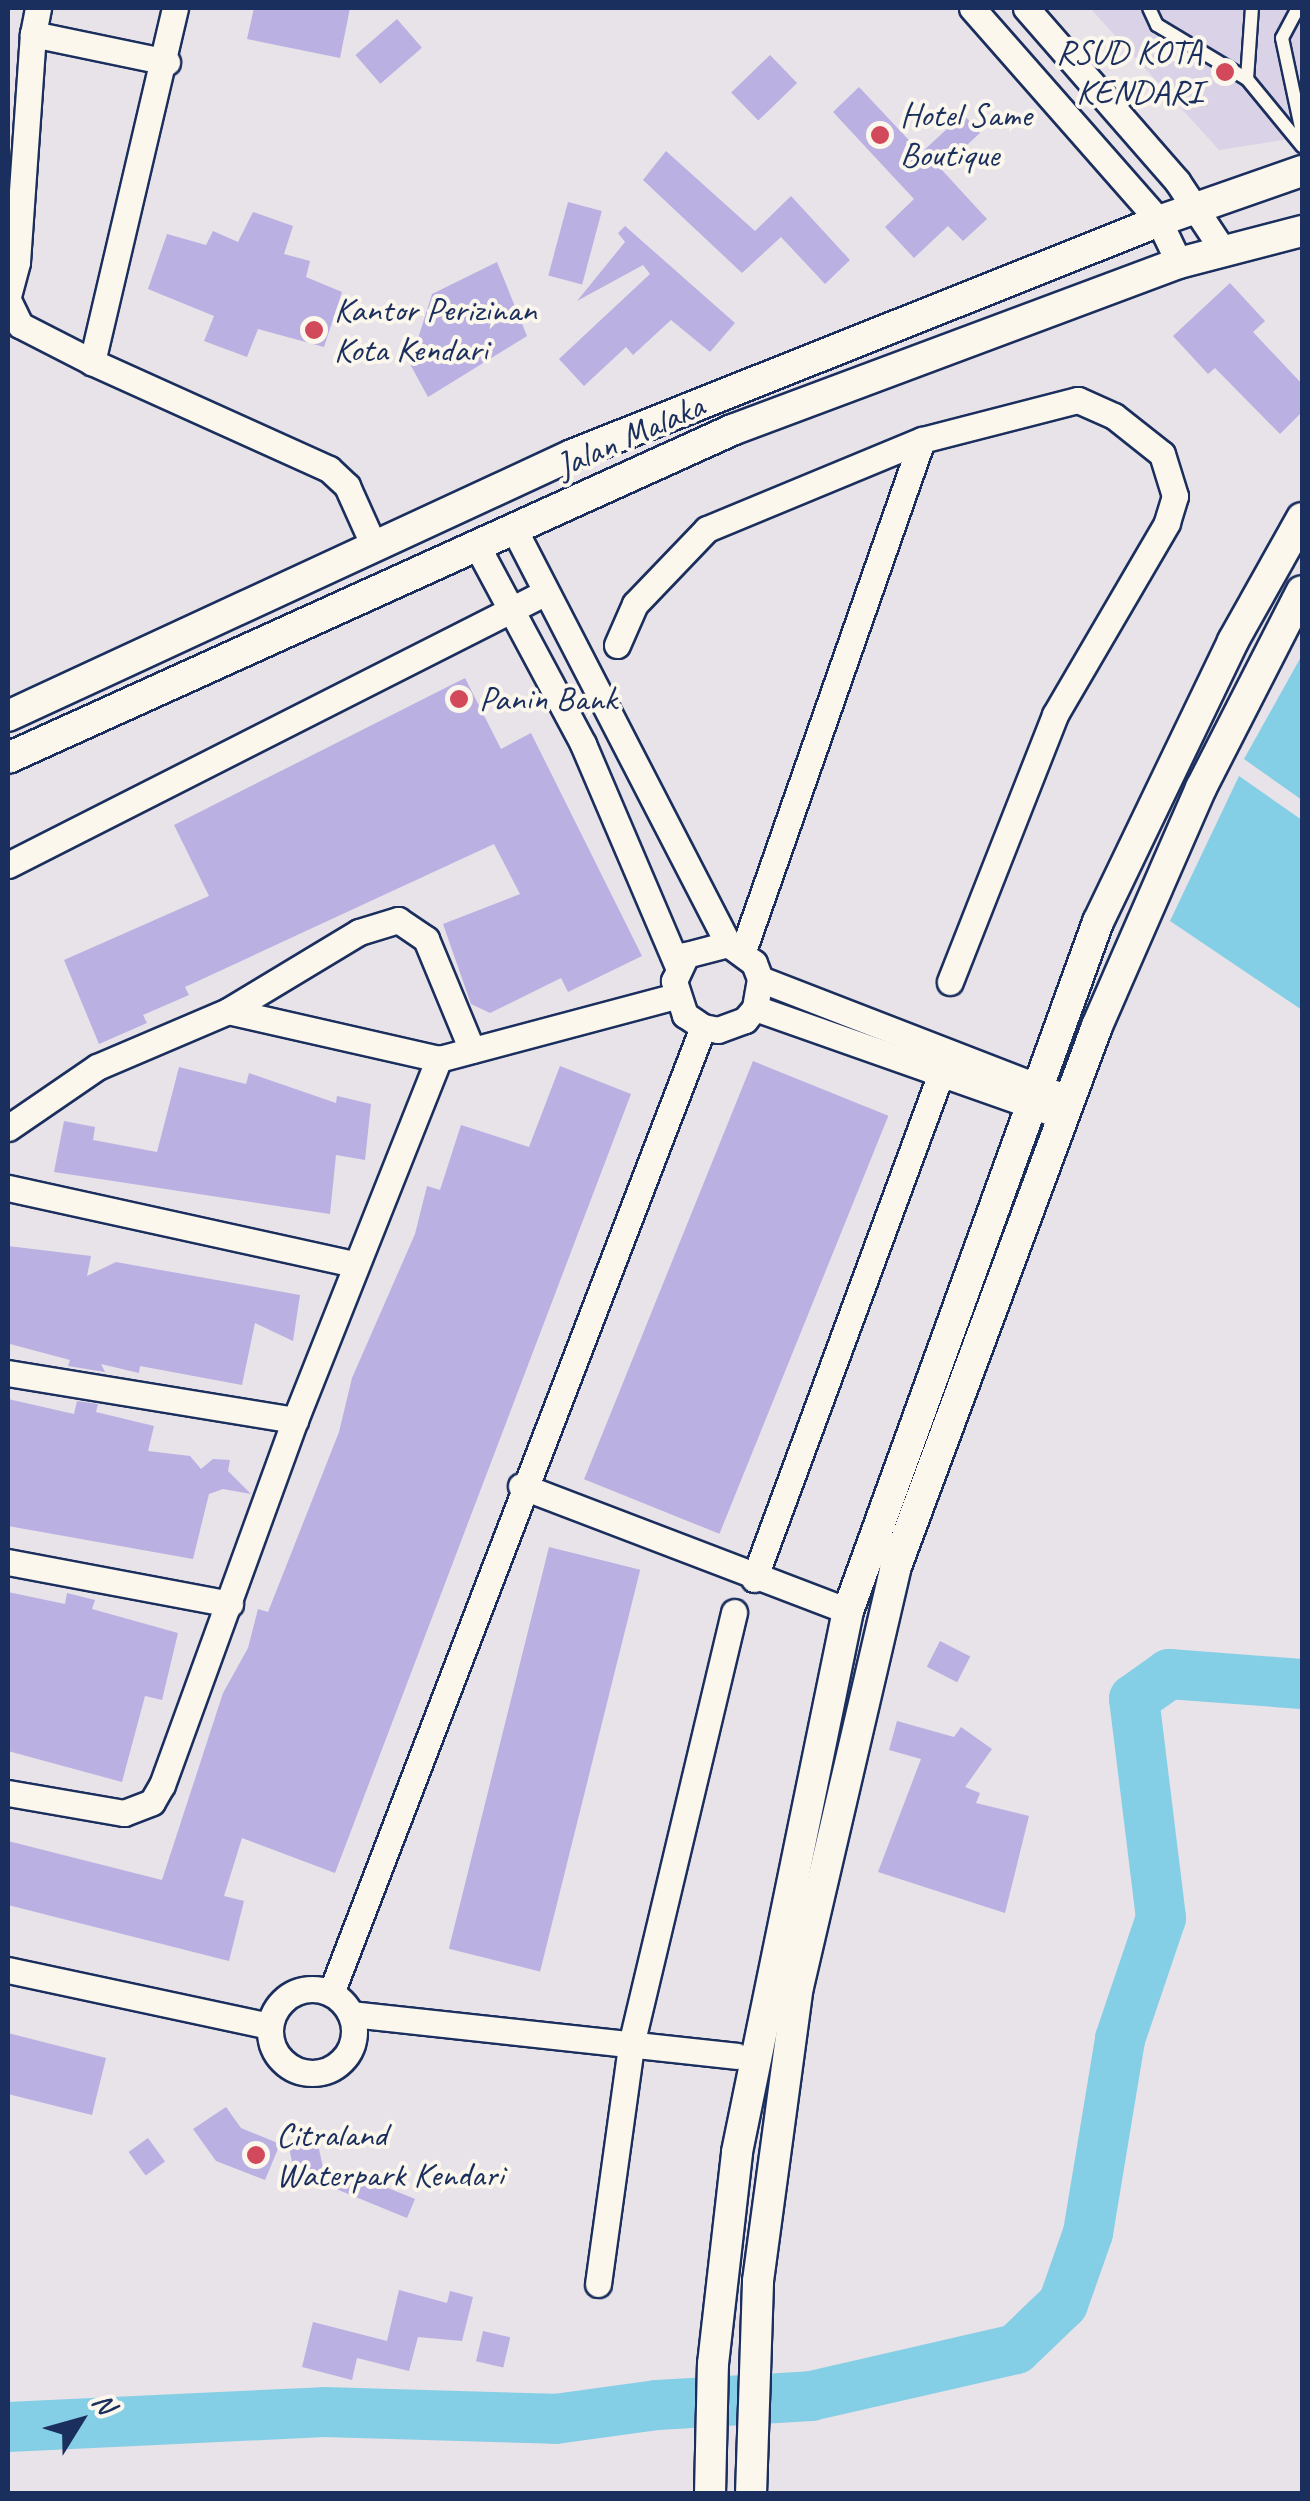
<!DOCTYPE html>
<style>
body{margin:0}
#map{position:relative;width:1310px;height:2501px;overflow:hidden;background:#e8e2e9;font-family:Caveat,sans-serif}
div>[style]{position:absolute}
.built>*{inset:0;background:#dad3e7}
.water>*{inset:0;background:#85cfe6}
.river>*{height:50px;margin:-25px;padding:0 25px;transform-origin:25px;border-radius:25px;background:#85cfe6}
.building>*{inset:0;background:#bab1e2;transform-origin:0 0}
.roads{filter:drop-shadow(2px 0 #1b2f5e) drop-shadow(-2px 0 #1b2f5e) drop-shadow(0 2px #1b2f5e) drop-shadow(0 -2px #1b2f5e)}
.service>*{height:12px;margin:-6px;padding:0 6px;transform-origin:6px;border-radius:6px;background:#fbf7ec}
.minor>*{height:25px;margin:-12.5px;padding:0 12.5px;transform-origin:12.5px;border-radius:12.5px;background:#fbf7ec}
.minor>.ring{margin:-12.5px;padding:0;box-sizing:content-box;background:none;border:25px solid #fbf7ec;border-radius:50%}
.tertiary>*{height:30px;margin:-15px;padding:0 15px;transform-origin:15px;border-radius:15px;background:#fbf7ec}
.dots>*{width:28px;height:28px;translate:-50% -50%;box-sizing:border-box;border:5px solid #fbf7ec;border-radius:50%}
span{translate:-50% -50%;white-space:nowrap;text-align:center;line-height:1.15;-webkit-text-stroke:8px #fbf7ec;paint-order:stroke}
.poi-label{font-size:35px;color:#1b2f5e}
.right{translate:-100% -50%;text-align:right}
.left{translate:0 -50%;text-align:left}
.street-label{font-size:35px;color:#1b2f5e}
.frame{position:absolute;inset:0;border:10px solid #1b2f5e;pointer-events:none}
.north{position:absolute;left:30px;top:2371px;width:100px;height:100px;-webkit-text-stroke:8px #fbf7ec;paint-order:stroke;rotate:53deg;font-size:28px;font-weight:700;line-height:40px;text-align:center;color:#1b2f5e}
.north::after{content:'';display:block;margin:auto;width:35px;height:45px;background:#1b2f5e;clip-path:polygon(50% 0,100% 100%,50% 72%,0 100%)}
</style>
<div id="map">
<div class="built">
<div style="clip-path:polygon(1090px 8px,1302px 8px,1302px 137px,1219px 150px)"></div>
</div>
<div class="water">
<div style="clip-path:polygon(1302px 655px,1302px 800px,1244px 759px)"></div>
<div style="clip-path:polygon(1239px 776px,1302px 820px,1302px 1010px,1170px 921px)"></div>
</div>
<div class="river">
<div style="left:8px;top:2427px;width:316px;rotate:-2.7deg"></div>
<div style="left:324px;top:2412px;width:231px;rotate:1.7deg"></div>
<div style="left:555px;top:2419px;width:103px;rotate:-7.8deg"></div>
<div style="left:657px;top:2405px;width:154px;rotate:-3.3deg"></div>
<div style="left:811px;top:2396px;width:210px;rotate:-12.9deg"></div>
<div style="left:1016px;top:2349px;width:65px;rotate:-43.8deg"></div>
<div style="left:1063px;top:2304px;width:75px;rotate:-70.6deg"></div>
<div style="left:1088px;top:2233px;width:197px;rotate:-80.6deg"></div>
<div style="left:1120px;top:2039px;width:128px;rotate:-71.3deg"></div>
<div style="left:1161px;top:1918px;width:221px;rotate:-97deg"></div>
<div style="left:1134px;top:1699px;width:43px;rotate:-35.5deg"></div>
<div style="left:1169px;top:1674px;width:133px;rotate:4.3deg"></div>
</div>
<div class="building">
<div style="clip-path:polygon(254px 8px,350px 8px,340px 58px,247px 39px)"></div>
<div style="left:397px;top:19px;width:38px;height:55px;rotate:49deg"></div>
<div style="left:770px;top:55px;width:39px;height:54px;rotate:46deg"></div>
<div style="clip-path:polygon(859px 87px,921px 153px,963px 114px,980px 133px,941px 169px,987px 219px,963px 241px,948px 226px,914px 258px,885px 227px,914px 199px,833px 112px)"></div>
<div style="clip-path:polygon(666px 151px,755px 231px,791px 196px,850px 260px,825px 284px,781px 237px,742px 273px,643px 180px)"></div>
<div style="left:568px;top:202px;width:35px;height:76px;rotate:15deg"></div>
<div style="clip-path:polygon(253px 212px,293px 226px,284px 254px,310px 261px,306px 277px,342px 292px,324px 347px,258px 329px,247px 357px,204px 341px,214px 316px,148px 289px,167px 234px,206px 245px,213px 231px,238px 242px)"></div>
<div style="clip-path:polygon(625px 226px,735px 323px,710px 352px,671px 320px,633px 355px,626px 347px,584px 386px,559px 359px,650px 274px,643px 265px,577px 301px,625px 242px,618px 233px)"></div>
<div style="clip-path:polygon(497px 262px,527px 336px,428px 397px,410px 364px,432px 294px)"></div>
<div style="clip-path:polygon(1230px 283px,1265px 321px,1253px 332px,1302px 384px,1302px 412px,1280px 434px,1215px 368px,1208px 374px,1173px 336px)"></div>
<div style="clip-path:polygon(465px 678px,501px 749px,531px 733px,642px 956px,568px 992px,561px 978px,490px 1013px,471px 1004px,443px 924px,520px 894px,494px 844px,185px 987px,189px 995px,143px 1015px,147px 1023px,99px 1044px,64px 960px,209px 896px,174px 825px)"></div>
<div style="left:753px;top:1061px;width:146px;height:451px;rotate:22deg"></div>
<div style="clip-path:polygon(560px 1066px,631px 1094px,335px 1873px,242px 1838px,224px 1896px,244px 1901px,229px 1961px,8px 1905px,8px 1841px,162px 1880px,223px 1693px,248px 1648px,258px 1609px,268px 1612px,339px 1432px,352px 1378px,415px 1234px,427px 1186px,440px 1190px,461px 1125px,529px 1147px)"></div>
<div style="clip-path:polygon(179px 1067px,246px 1084px,249px 1073px,336px 1103px,337px 1096px,371px 1104px,365px 1160px,336px 1155px,330px 1214px,54px 1172px,64px 1121px,95px 1127px,93px 1140px,157px 1152px)"></div>
<div style="clip-path:polygon(8px 1246px,91px 1256px,87px 1276px,116px 1262px,300px 1295px,293px 1341px,255px 1323px,242px 1385px,140px 1366px,139px 1373px,101px 1364px,105px 1372px,68px 1366px,70px 1360px,10px 1344px)"></div>
<div style="clip-path:polygon(8px 1399px,74px 1414px,77px 1401px,98px 1404px,96px 1412px,154px 1426px,148px 1451px,190px 1456px,201px 1469px,213px 1459px,230px 1460px,228px 1471px,251px 1494px,223px 1489px,209px 1494px,193px 1559px,8px 1526px)"></div>
<div style="left:549px;top:1547px;width:94px;height:414px;rotate:14deg"></div>
<div style="clip-path:polygon(8px 1592px,65px 1604px,67px 1593px,95px 1600px,92px 1609px,178px 1633px,162px 1700px,145px 1696px,122px 1782px,8px 1751px)"></div>
<div style="left:940px;top:1641px;width:34px;height:29px;rotate:27deg"></div>
<div style="clip-path:polygon(897px 1721px,954px 1737px,961px 1727px,992px 1749px,965px 1787px,980px 1793px,976px 1803px,1029px 1816px,1005px 1913px,878px 1872px,921px 1759px,889px 1750px)"></div>
<div style="clip-path:polygon(8px 2033px,106px 2058px,92px 2115px,8px 2094px)"></div>
<div style="clip-path:polygon(226px 2107px,241px 2128px,280px 2144px,265px 2180px,216px 2161px,193px 2129px)"></div>
<div style="left:316px;top:2135px;width:40px;height:29px;rotate:78deg"></div>
<div style="left:148px;top:2138px;width:29px;height:24px;rotate:54deg"></div>
<div style="clip-path:polygon(351px 2173px,415px 2199px,407px 2218px,319px 2182px)"></div>
<div style="clip-path:polygon(399px 2290px,447px 2303px,450px 2291px,473px 2297px,462px 2341px,418px 2337px,409px 2371px,357px 2358px,352px 2380px,302px 2367px,313px 2322px,387px 2341px)"></div>
<div style="left:483px;top:2331px;width:28px;height:31px;rotate:13deg"></div>
</div>
<div class="roads">
<div class="service">
<div style="left:1149px;top:8px;width:19px;rotate:65deg"></div>
<div style="left:1157px;top:25px;width:105px;rotate:31deg"></div>
<div style="left:1247px;top:79px;width:87px;rotate:50.6deg"></div>
<div style="left:1298px;top:8px;width:34px;rotate:118deg"></div>
<div style="left:1282px;top:38px;width:96px;rotate:78deg"></div>
<div style="left:1247px;top:79px;width:71px;rotate:-86deg"></div>
</div>
<div class="minor">
<div style="left:175px;top:8px;width:364px;rotate:103.2deg"></div>
<div style="left:92px;top:362px;width:260px;rotate:24.3deg"></div>
<div style="left:329px;top:469px;width:25px;rotate:43deg"></div>
<div style="left:347px;top:486px;width:66px;rotate:65.8deg"></div>
<div style="left:972px;top:8px;width:283px;rotate:48.7deg"></div>
<div style="left:1159px;top:221px;width:47px;rotate:64.5deg"></div>
<div style="left:1026px;top:8px;width:230px;rotate:48.9deg"></div>
<div style="left:1177px;top:181px;width:82px;rotate:56.5deg"></div>
<div style="left:33px;top:34px;width:26px;rotate:-79deg"></div>
<div style="left:8px;top:296px;width:35px;rotate:-75deg"></div>
<div style="left:17px;top:262px;width:229px;rotate:-86deg"></div>
<div style="left:33px;top:34px;width:137px;rotate:11.8deg"></div>
<div style="left:8px;top:300px;width:28px;rotate:64deg"></div>
<div style="left:20px;top:325px;width:81px;rotate:27.2deg"></div>
<div style="left:514px;top:529px;width:467px;rotate:62.7deg"></div>
<div style="left:728px;top:944px;width:32px;rotate:36deg"></div>
<div style="left:754px;top:963px;width:17px;rotate:69deg"></div>
<div style="left:760px;top:979px;width:29px;rotate:100deg"></div>
<div style="left:755px;top:1008px;width:16px;rotate:130deg"></div>
<div style="left:745px;top:1020px;width:29px;rotate:160deg"></div>
<div style="left:718px;top:1030px;width:15px;rotate:-169deg"></div>
<div style="left:703px;top:1027px;width:22px;rotate:-146deg"></div>
<div style="left:685px;top:1015px;width:36px;rotate:-108deg"></div>
<div style="left:674px;top:981px;width:29px;rotate:-65deg"></div>
<div style="left:686px;top:955px;width:43px;rotate:-14.7deg"></div>
<div style="left:477px;top:546px;width:225px;rotate:61.8deg"></div>
<div style="left:583px;top:744px;width:242px;rotate:66.9deg"></div>
<div style="left:617px;top:645px;width:45px;rotate:-66.3deg"></div>
<div style="left:635px;top:604px;width:104px;rotate:-46.2deg"></div>
<div style="left:707px;top:529px;width:233px;rotate:-22.5deg"></div>
<div style="left:922px;top:440px;width:161px;rotate:-14.4deg"></div>
<div style="left:1078px;top:400px;width:39px;rotate:24deg"></div>
<div style="left:1114px;top:416px;width:61px;rotate:38.4deg"></div>
<div style="left:1162px;top:454px;width:44px;rotate:72.8deg"></div>
<div style="left:1175px;top:496px;width:28px;rotate:107deg"></div>
<div style="left:1167px;top:523px;width:222px;rotate:120.3deg"></div>
<div style="left:1055px;top:715px;width:287px;rotate:111.5deg"></div>
<div style="left:8px;top:865px;width:603px;rotate:-26.9deg"></div>
<div style="left:743px;top:951px;width:541px;rotate:-70.69deg"></div>
<div style="left:760px;top:979px;width:318px;rotate:21.2deg"></div>
<div style="left:755px;top:1008px;width:328px;rotate:19.4deg"></div>
<div style="left:228px;top:1011px;width:153px;rotate:-31.1deg"></div>
<div style="left:359px;top:932px;width:41px;rotate:-17.1deg"></div>
<div style="left:398px;top:920px;width:34px;rotate:34deg"></div>
<div style="left:426px;top:939px;width:120px;rotate:67.5deg"></div>
<div style="left:8px;top:1128px;width:108px;rotate:-34.4deg"></div>
<div style="left:97px;top:1067px;width:142px;rotate:-23.1deg"></div>
<div style="left:228px;top:1011px;width:216px;rotate:12.8deg"></div>
<div style="left:8px;top:1188px;width:355px;rotate:12.4deg"></div>
<div style="left:8px;top:1373px;width:291px;rotate:9.3deg"></div>
<div style="left:521px;top:1486px;width:350px;rotate:20.9deg"></div>
<div style="left:8px;top:1562px;width:226px;rotate:10.7deg"></div>
<div style="left:754px;top:1579px;width:536px;rotate:-69.71deg"></div>
<div style="left:8px;top:1793px;width:118px;rotate:9.8deg"></div>
<div style="left:124px;top:1813px;width:30px;rotate:-21deg"></div>
<div style="left:152px;top:1802px;width:20px;rotate:-60deg"></div>
<div style="left:162px;top:1785px;width:388px;rotate:-70deg"></div>
<div style="left:295px;top:1420px;width:389px;rotate:-68.3deg"></div>
<div style="left:439px;top:1059px;width:244px;rotate:-14.9deg"></div>
<div style="left:8px;top:1970px;width:268px;rotate:12.1deg"></div>
<div class="ring" style="left:270px;top:1989px;width:59px;height:59px"></div>
<div style="left:331px;top:1993px;width:1035px;rotate:-68.94deg"></div>
<div style="left:351px;top:2014px;width:388px;rotate:6.2deg"></div>
<div style="left:598px;top:2284px;width:241px;rotate:-82.1deg"></div>
<div style="left:631px;top:2045px;width:445px;rotate:-76.6deg"></div>
</div>
<div class="tertiary">
<div style="left:8px;top:716px;width:621px;rotate:-24.83deg"></div>
<div style="left:572px;top:455px;width:632px;rotate:-21.73deg"></div>
<div style="left:1159px;top:221px;width:151px;rotate:-19.3deg"></div>
<div style="left:8px;top:758px;width:795px;rotate:-24.37deg"></div>
<div style="left:732px;top:430px;width:477px;rotate:-20.5deg"></div>
<div style="left:1179px;top:263px;width:127px;rotate:-14.6deg"></div>
<div style="left:710px;top:2494px;width:130px;rotate:-88.7deg"></div>
<div style="left:713px;top:2364px;width:213px;rotate:-83.5deg"></div>
<div style="left:737px;top:2152px;width:552px;rotate:-78.41deg"></div>
<div style="left:848px;top:1611px;width:733px;rotate:-70.06deg"></div>
<div style="left:1098px;top:922px;width:312px;rotate:-64.3deg"></div>
<div style="left:1233px;top:641px;width:141px;rotate:-60.7deg"></div>
<div style="left:751px;top:2494px;width:213px;rotate:-88.1deg"></div>
<div style="left:758px;top:2281px;width:297px;rotate:-82.3deg"></div>
<div style="left:798px;top:1987px;width:429px;rotate:-76.9deg"></div>
<div style="left:895px;top:1569px;width:579px;rotate:-69.59deg"></div>
<div style="left:1097px;top:1026px;width:260px;rotate:-66.4deg"></div>
<div style="left:1201px;top:788px;width:221px;rotate:-62.9deg"></div>
</div>
</div>
<div class="dots">
<div style="left:1225px;top:72px;background:#d1495b"></div>
<div style="left:880px;top:135px;background:#d1495b"></div>
<div style="left:314px;top:330px;background:#d1495b"></div>
<div style="left:459px;top:699px;background:#d1495b"></div>
<div style="left:256px;top:2155px;background:#d1495b"></div>
</div>
<div class="poi-label">
<span class="right" style="left:1202px;top:72px">RSUD KOTA<br>KENDARI</span>
<span class="left" style="left:900px;top:135px">Hotel Same<br>Boutique</span>
<span class="left" style="left:334px;top:330px">Kantor Perizinan<br>Kota Kendari</span>
<span class="left" style="left:479px;top:699px">Panin Bank</span>
<span class="left" style="left:276px;top:2155px">Citraland<br>Waterpark Kendari</span>
</div>
<div class="street-label">
<span style="left:630px;top:436px;rotate:-24deg">Jalan Malaka</span>
</div>
<div class="frame"></div>
<div class="north">N</div>
</div>
